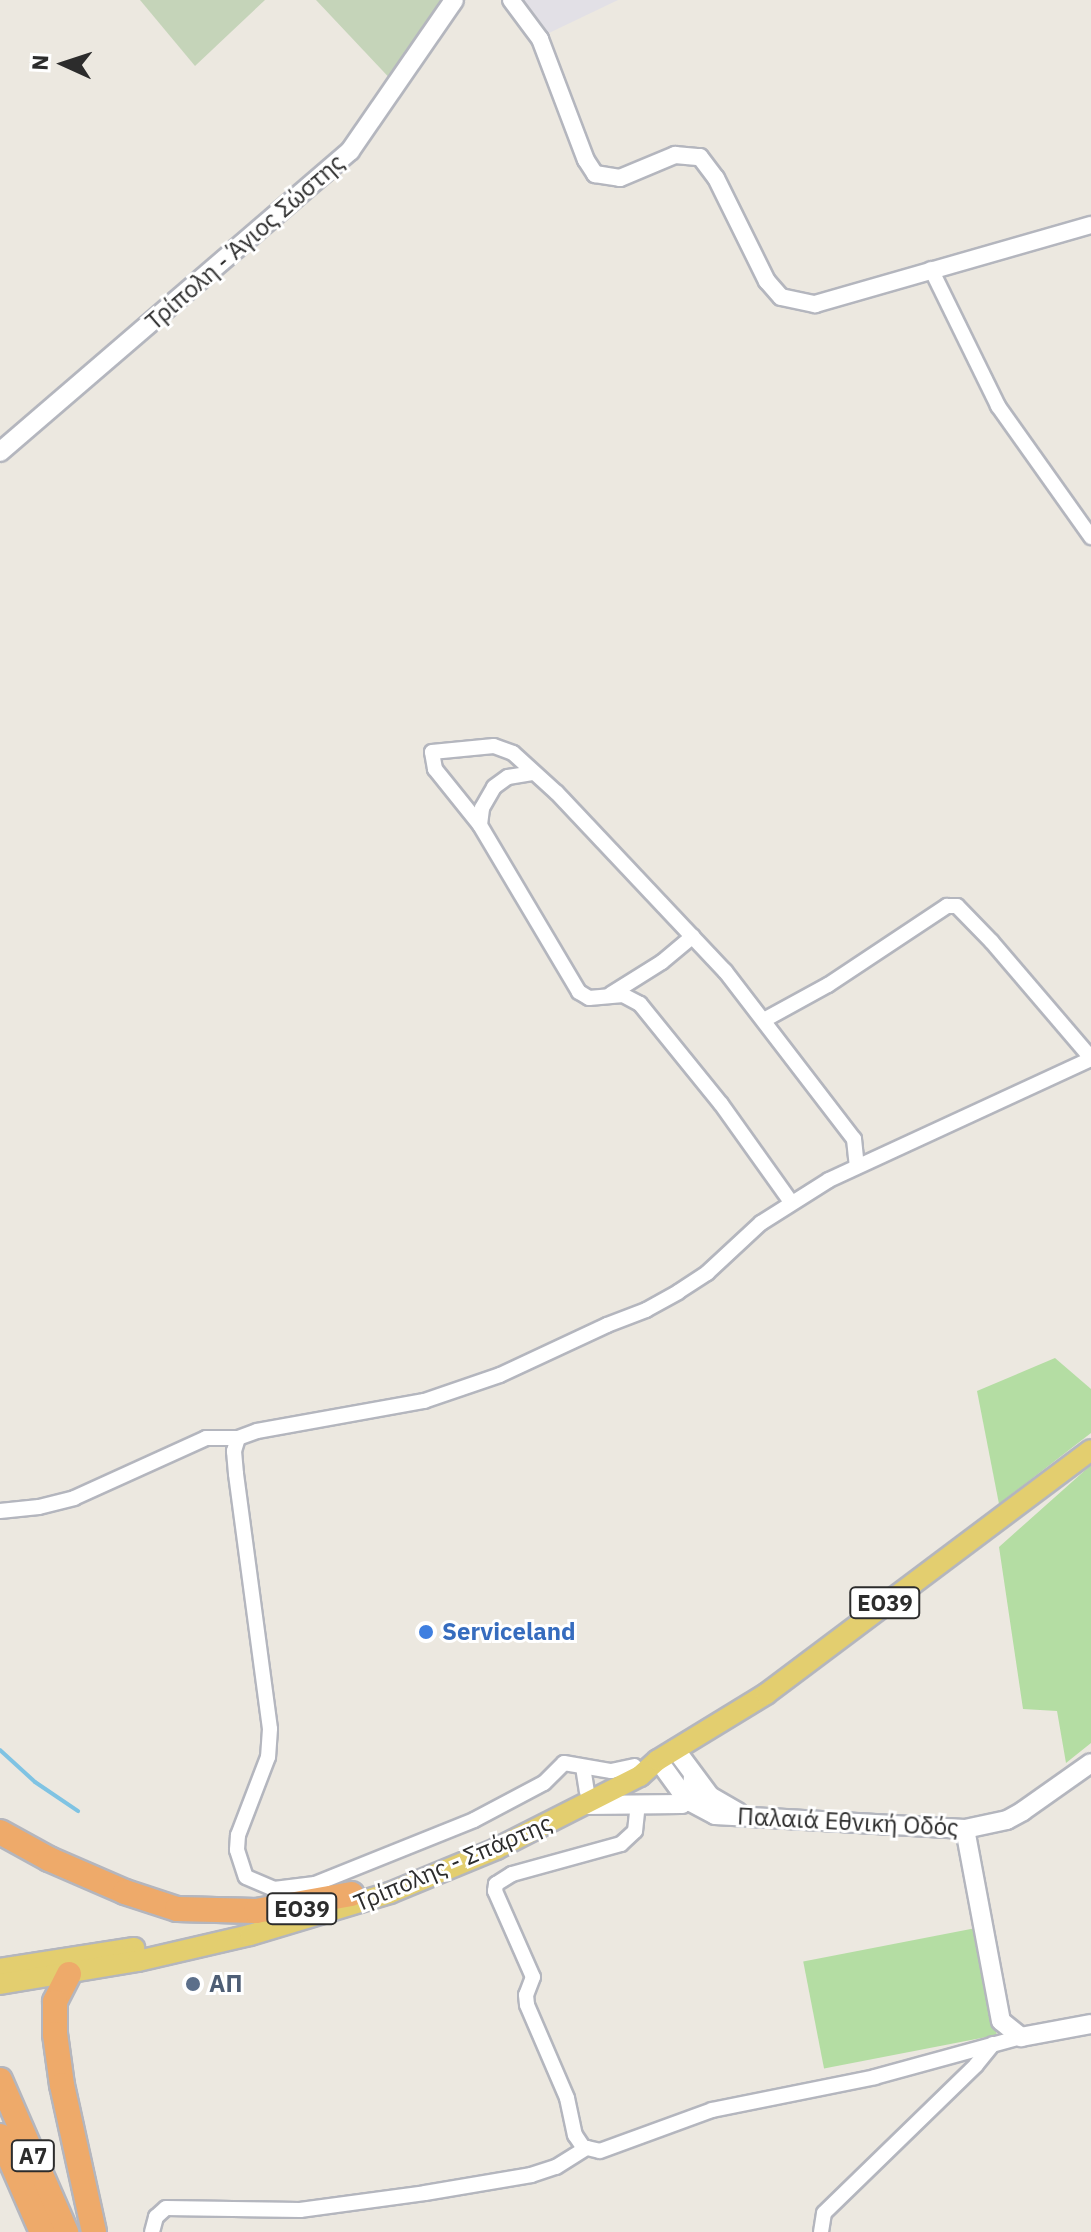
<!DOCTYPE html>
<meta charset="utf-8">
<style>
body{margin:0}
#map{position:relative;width:1091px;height:2232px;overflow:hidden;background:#ece8e0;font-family:"IBM Plex Sans",sans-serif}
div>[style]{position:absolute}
.industrial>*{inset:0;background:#e2e0e6}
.green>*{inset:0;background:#b4dda3;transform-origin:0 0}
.cemetery>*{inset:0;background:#c5d4b9}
.stream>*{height:4px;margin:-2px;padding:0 2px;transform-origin:2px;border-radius:2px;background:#7fc3e3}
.roads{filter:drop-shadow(2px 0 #b4b6be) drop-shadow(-2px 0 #b4b6be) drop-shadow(0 2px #b4b6be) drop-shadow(0 -2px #b4b6be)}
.minor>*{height:14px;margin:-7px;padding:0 7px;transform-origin:7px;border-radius:7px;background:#fff}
.tertiary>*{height:16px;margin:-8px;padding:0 8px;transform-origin:8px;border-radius:8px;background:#fff}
.secondary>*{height:18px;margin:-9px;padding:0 9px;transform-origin:9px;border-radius:9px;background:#fff}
.primary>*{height:20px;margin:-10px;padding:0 10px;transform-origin:10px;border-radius:10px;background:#e3ce6f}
.motorway>*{height:24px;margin:-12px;padding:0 12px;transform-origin:12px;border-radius:12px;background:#eeaa6a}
.dots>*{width:22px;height:22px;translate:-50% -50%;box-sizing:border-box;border:4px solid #fff;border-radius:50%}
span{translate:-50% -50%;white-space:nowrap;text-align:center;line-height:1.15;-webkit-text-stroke:6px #fff;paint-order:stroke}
.shield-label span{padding:2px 6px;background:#fff;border:2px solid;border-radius:6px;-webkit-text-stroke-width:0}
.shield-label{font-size:22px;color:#2c2c2c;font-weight:700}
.street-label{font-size:24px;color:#2c2c2c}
.shop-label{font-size:24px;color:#366cbe;font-weight:700}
.left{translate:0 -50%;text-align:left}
.service-label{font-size:24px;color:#4e5e75;font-weight:700}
.north{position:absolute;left:24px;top:24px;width:80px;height:80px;-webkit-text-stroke:6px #fff;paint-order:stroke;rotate:273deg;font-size:22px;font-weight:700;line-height:32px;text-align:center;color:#2c2c2c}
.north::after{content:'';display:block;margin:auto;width:28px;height:36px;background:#2c2c2c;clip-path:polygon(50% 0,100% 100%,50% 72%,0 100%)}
</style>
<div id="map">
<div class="industrial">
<div style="clip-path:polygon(521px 0,618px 0,549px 33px)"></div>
</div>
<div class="green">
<div style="clip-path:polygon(1055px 1358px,1091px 1389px,1091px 1433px,999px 1504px,977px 1391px)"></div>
<div style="clip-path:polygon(1091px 1465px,1091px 1743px,1066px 1763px,1057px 1711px,1023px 1709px,999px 1547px)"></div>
<div style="left:976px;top:1928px;width:109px;height:176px;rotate:79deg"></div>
</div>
<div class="cemetery">
<div style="clip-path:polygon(140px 0,265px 0,195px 66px)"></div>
<div style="clip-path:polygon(316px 0,452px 0,397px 86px)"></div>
</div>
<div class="stream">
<div style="left:0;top:1750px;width:47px;rotate:42.4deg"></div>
<div style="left:35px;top:1782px;width:52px;rotate:34deg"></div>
</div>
<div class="roads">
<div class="minor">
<div style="left:931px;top:269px;width:153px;rotate:63.9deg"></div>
<div style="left:998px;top:406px;width:161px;rotate:54.6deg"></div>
<div style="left:480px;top:825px;width:17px;rotate:-83deg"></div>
<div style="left:482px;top:808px;width:24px;rotate:-60deg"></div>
<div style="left:494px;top:787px;width:17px;rotate:-36deg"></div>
<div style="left:508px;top:777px;width:26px;rotate:-9deg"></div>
<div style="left:611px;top:994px;width:60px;rotate:-32.1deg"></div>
<div style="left:662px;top:962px;width:40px;rotate:-40deg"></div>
<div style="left:764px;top:1020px;width:73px;rotate:-28.7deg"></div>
<div style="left:828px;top:985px;width:143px;rotate:-33.6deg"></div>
<div style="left:947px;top:906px;width:10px"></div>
<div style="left:957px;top:906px;width:50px;rotate:45.8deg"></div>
<div style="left:992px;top:942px;width:153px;rotate:49.5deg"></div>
<div style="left:791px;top:1202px;width:120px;rotate:-125.5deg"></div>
<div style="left:721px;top:1104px;width:129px;rotate:-129deg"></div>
<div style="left:640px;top:1004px;width:19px;rotate:-152deg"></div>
<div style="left:623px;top:995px;width:34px;rotate:175deg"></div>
<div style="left:589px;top:998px;width:12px;rotate:-149deg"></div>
<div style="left:579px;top:992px;width:194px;rotate:-120.7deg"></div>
<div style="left:480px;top:825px;width:72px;rotate:-128.8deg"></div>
<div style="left:435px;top:769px;width:17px;rotate:-100deg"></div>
<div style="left:432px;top:752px;width:62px;rotate:-5.5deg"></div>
<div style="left:494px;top:746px;width:20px;rotate:20deg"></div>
<div style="left:513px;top:753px;width:59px;rotate:42.3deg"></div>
<div style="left:557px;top:793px;width:245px;rotate:46.7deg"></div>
<div style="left:725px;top:971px;width:212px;rotate:52.5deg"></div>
<div style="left:854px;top:1139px;width:27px;rotate:84deg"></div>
<div style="left:238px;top:1438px;width:14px;rotate:107deg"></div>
<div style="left:234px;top:1451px;width:23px;rotate:85deg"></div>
<div style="left:236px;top:1474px;width:257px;rotate:82.4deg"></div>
<div style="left:270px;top:1729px;width:28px;rotate:94deg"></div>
<div style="left:268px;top:1757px;width:84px;rotate:111deg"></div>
<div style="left:238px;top:1835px;width:15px;rotate:94deg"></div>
<div style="left:237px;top:1850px;width:28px;rotate:72deg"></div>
<div style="left:246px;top:1877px;width:30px;rotate:23deg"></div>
<div style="left:274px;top:1889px;width:41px;rotate:-7deg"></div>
<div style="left:315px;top:1884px;width:171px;rotate:-21.9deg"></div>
<div style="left:474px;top:1820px;width:79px;rotate:-27.9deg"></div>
<div style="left:544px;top:1783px;width:28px;rotate:-45deg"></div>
<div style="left:564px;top:1763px;width:48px;rotate:9.7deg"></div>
<div style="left:611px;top:1771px;width:24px;rotate:-12deg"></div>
<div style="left:0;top:1511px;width:39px;rotate:-6deg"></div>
<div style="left:39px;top:1507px;width:36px;rotate:-14deg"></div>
<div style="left:74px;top:1498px;width:145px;rotate:-24.4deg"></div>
<div style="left:206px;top:1438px;width:32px"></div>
<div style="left:238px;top:1438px;width:20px;rotate:-20deg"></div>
<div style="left:257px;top:1431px;width:170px;rotate:-10.2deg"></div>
<div style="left:424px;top:1401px;width:80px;rotate:-18.9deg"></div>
<div style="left:500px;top:1375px;width:118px;rotate:-25deg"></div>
<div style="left:607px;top:1325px;width:42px;rotate:-21deg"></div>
<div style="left:646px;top:1310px;width:37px;rotate:-29deg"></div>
<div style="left:678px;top:1292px;width:35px;rotate:-33deg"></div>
<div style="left:707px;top:1273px;width:74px;rotate:-42.8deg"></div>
<div style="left:761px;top:1223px;width:80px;rotate:-32.3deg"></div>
<div style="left:829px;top:1180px;width:289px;rotate:-24.8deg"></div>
<div style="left:583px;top:1767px;width:25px;rotate:81deg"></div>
<div style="left:638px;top:1803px;width:28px;rotate:96deg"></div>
<div style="left:635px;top:1831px;width:19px;rotate:137deg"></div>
<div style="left:621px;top:1844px;width:113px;rotate:164.6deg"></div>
<div style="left:512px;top:1874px;width:19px;rotate:148deg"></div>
<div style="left:496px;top:1884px;width:7px;rotate:98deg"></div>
<div style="left:495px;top:1891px;width:94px;rotate:66.2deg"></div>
<div style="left:533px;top:1977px;width:19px;rotate:111deg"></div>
<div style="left:526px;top:1995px;width:10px;rotate:84deg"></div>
<div style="left:527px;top:2005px;width:101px;rotate:66.7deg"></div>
<div style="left:567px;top:2098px;width:38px;rotate:78deg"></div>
<div style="left:575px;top:2135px;width:14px;rotate:56deg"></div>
<div style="left:583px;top:2147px;width:17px;rotate:13deg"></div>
<div style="left:600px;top:2151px;width:119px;rotate:-20.1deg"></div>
<div style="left:712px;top:2110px;width:166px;rotate:-11.4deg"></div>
<div style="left:875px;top:2077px;width:151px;rotate:-15.3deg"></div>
<div style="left:152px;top:2232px;width:16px;rotate:-75deg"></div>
<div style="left:156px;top:2217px;width:13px;rotate:-42deg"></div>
<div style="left:166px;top:2208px;width:134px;rotate:0.9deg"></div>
<div style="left:300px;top:2210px;width:126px;rotate:-7.7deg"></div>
<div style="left:425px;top:2193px;width:108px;rotate:-9.6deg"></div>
<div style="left:531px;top:2175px;width:26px;rotate:-18deg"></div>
<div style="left:556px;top:2167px;width:36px;rotate:-32deg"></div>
<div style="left:821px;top:2232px;width:19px;rotate:-81deg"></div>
<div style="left:824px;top:2213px;width:212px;rotate:-44.2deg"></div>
<div style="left:976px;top:2065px;width:27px;rotate:-51deg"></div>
</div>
<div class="tertiary">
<div style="left:511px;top:0;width:49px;rotate:53.4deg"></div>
<div style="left:540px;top:39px;width:129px;rotate:69.2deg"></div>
<div style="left:586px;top:160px;width:17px;rotate:57deg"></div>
<div style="left:595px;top:174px;width:25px;rotate:9deg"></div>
<div style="left:620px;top:178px;width:60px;rotate:-22.7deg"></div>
<div style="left:675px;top:155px;width:25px;rotate:5deg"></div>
<div style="left:700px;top:157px;width:26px;rotate:53deg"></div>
<div style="left:716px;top:178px;width:115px;rotate:63.7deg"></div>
<div style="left:767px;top:281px;width:21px;rotate:49deg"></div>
<div style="left:781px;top:297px;width:35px;rotate:12deg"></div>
<div style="left:815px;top:304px;width:287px;rotate:-16deg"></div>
</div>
<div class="secondary">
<div style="left:0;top:452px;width:462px;rotate:-40.7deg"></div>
<div style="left:350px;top:151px;width:183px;rotate:-55.4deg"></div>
<div style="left:675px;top:1749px;width:59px;rotate:53.3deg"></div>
<div style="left:710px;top:1796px;width:32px;rotate:30deg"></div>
<div style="left:658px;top:1760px;width:49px;rotate:54.1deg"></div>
<div style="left:687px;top:1800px;width:32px;rotate:28deg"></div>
<div style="left:715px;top:1815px;width:250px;rotate:3.2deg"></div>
<div style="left:965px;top:1829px;width:43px;rotate:-12.1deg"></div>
<div style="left:1007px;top:1820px;width:18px;rotate:-29deg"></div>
<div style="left:1023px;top:1811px;width:83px;rotate:-35.2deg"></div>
<div style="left:585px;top:1805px;width:97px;rotate:-0.6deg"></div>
<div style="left:682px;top:1804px;width:14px;rotate:-45deg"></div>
<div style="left:692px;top:1794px;width:18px;rotate:-87deg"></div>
<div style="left:965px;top:1829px;width:195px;rotate:79.4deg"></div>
<div style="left:1001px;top:2021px;width:26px;rotate:39deg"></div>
<div style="left:1021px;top:2037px;width:71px;rotate:-10.5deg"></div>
</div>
<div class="primary">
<div style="left:0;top:1969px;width:136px;rotate:-8.9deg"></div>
<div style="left:0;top:1984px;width:140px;rotate:-9.5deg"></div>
<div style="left:138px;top:1961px;width:115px;rotate:-13.1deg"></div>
<div style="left:250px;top:1935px;width:146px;rotate:-16.7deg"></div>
<div style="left:390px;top:1893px;width:115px;rotate:-22.5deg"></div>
<div style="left:496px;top:1849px;width:161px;rotate:-26.9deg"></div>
<div style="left:640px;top:1776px;width:24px;rotate:-42deg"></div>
<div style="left:658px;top:1760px;width:127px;rotate:-31.4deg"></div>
<div style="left:766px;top:1694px;width:406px;rotate:-36.9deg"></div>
</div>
<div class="motorway">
<div style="left:0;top:1832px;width:56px;rotate:28.9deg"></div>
<div style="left:49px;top:1859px;width:83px;rotate:23.5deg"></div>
<div style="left:125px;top:1892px;width:55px;rotate:18.1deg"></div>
<div style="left:177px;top:1909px;width:79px;rotate:1.5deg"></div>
<div style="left:256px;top:1911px;width:97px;rotate:-10.1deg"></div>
<div style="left:69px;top:1974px;width:31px;rotate:117deg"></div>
<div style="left:55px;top:2002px;width:32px;rotate:90deg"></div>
<div style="left:55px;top:2034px;width:51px;rotate:82.2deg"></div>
<div style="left:62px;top:2085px;width:150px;rotate:77.7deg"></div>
<div style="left:0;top:2080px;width:166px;rotate:66.5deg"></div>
<div style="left:0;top:2136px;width:105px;rotate:66.4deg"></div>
</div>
</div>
<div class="dots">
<div style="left:426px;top:1632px;background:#3f7fe0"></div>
<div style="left:193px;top:1984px;background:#5c6f8a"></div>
</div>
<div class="shield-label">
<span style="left:885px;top:1603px">ΕΟ39</span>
<span style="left:302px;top:1909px">ΕΟ39</span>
<span style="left:33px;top:2156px">Α7</span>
</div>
<div class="street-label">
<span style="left:245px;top:242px;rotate:-41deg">Τρίπολη - Άγιος Σώστης</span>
<span style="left:848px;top:1822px;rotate:3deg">Παλαιά Εθνική Οδός</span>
<span style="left:453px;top:1863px;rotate:-23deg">Τρίπολης - Σπάρτης</span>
</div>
<div class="shop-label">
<span class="left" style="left:442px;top:1632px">Serviceland</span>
</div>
<div class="service-label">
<span class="left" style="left:209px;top:1984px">ΑΠ</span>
</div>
<div class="north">N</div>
</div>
